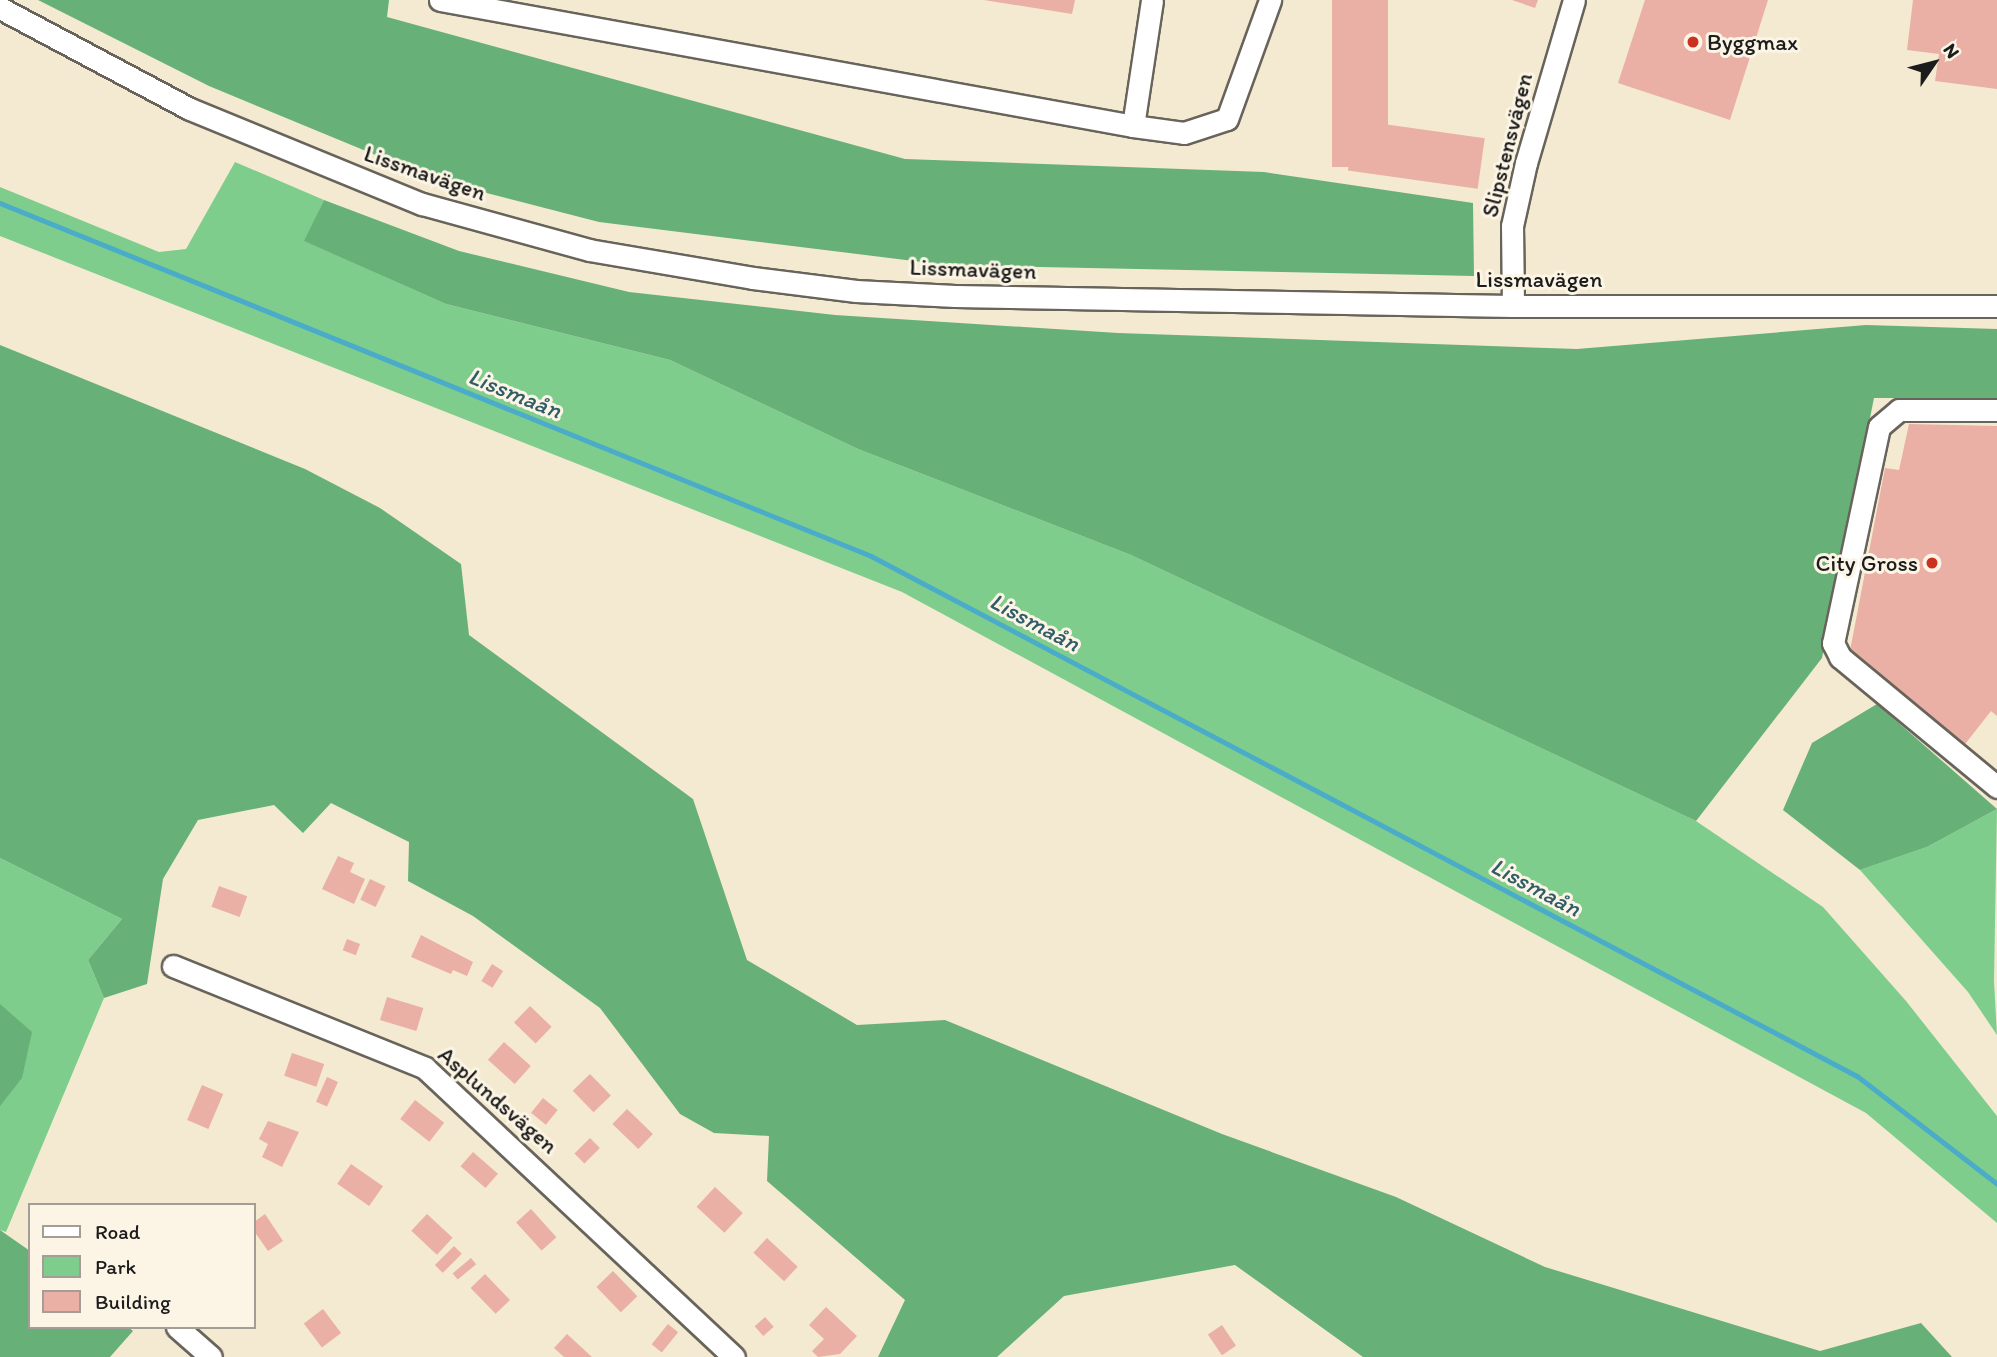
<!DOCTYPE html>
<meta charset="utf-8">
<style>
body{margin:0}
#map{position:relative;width:1997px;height:1357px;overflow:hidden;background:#f4ead1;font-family:Itim,sans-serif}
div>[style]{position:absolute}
.green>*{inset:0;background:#7fcd8c}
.forest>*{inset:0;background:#67b078}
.stream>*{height:5px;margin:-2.5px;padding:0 2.5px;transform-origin:2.5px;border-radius:2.5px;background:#4bacca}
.building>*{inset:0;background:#eaafa5;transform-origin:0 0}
.roads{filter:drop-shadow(2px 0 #68645b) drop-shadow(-2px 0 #68645b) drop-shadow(0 2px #68645b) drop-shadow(0 -2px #68645b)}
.minor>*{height:21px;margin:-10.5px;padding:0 10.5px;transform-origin:10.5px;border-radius:10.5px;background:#fff}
.dots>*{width:19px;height:19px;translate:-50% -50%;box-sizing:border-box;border:4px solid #fcf5e5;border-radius:50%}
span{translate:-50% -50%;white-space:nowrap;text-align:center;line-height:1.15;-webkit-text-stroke:6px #fcf5e5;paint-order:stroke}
.poi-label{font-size:23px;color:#1c1c1c}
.left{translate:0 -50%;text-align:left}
.right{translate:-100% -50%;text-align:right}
.street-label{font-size:23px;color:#1c1c1c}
.water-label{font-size:24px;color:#315d6a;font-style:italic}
.legend{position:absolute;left:28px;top:1203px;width:228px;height:126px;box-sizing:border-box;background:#fcf5e5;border:2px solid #a29e95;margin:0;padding:9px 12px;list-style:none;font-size:21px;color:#1c1c1c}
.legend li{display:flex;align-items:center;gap:14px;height:35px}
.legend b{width:35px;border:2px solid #a29e95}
.north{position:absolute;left:1899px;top:28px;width:70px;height:70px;-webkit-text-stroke:5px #fcf5e5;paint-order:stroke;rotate:55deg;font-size:19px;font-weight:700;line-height:28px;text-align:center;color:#1c1c1c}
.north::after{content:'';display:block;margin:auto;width:24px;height:32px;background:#1c1c1c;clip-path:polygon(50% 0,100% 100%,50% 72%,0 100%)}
</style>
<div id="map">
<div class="green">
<div style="clip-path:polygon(235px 162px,324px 200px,305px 241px,446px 304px,670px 360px,858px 449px,1131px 555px,1696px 821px,1823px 907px,1906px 1001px,1997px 1116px,1997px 1223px,1866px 1113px,902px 592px,0 236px,0 187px,159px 252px,186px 249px)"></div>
<div style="clip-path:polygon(1997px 809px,1994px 981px,1997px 1035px,1968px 992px,1860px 870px,1927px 847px)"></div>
<div style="clip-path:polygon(0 858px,122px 919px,88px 960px,104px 998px,6px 1232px,0 1230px)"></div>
</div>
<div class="forest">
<div style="clip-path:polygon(38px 0,389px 0,387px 17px,905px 159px,1264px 172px,1473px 203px,1474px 276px,946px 265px,599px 222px,436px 180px,209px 86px)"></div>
<div style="clip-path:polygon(324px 200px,459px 251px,629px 292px,835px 315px,1118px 333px,1577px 349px,1866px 325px,1997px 329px,1997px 398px,1874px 398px,1822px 658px,1696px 821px,1131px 555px,858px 449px,670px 360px,446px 304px,304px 241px)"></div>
<div style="clip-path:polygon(0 345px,305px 469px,380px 508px,461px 564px,469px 635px,693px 799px,747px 960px,857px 1025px,945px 1020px,1222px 1134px,1396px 1197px,1545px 1267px,1820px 1351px,1921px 1323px,1952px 1357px,1363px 1357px,1235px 1265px,1064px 1296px,997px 1357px,878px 1357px,905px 1300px,767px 1181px,769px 1136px,714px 1133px,680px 1114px,600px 1008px,473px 916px,408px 881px,409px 842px,331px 803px,303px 833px,274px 805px,198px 820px,163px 879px,147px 984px,104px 998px,88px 960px,122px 919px,0 858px)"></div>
<div style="clip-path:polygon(1877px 704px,1997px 809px,1927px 847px,1860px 870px,1783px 810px,1812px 743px)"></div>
<div style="clip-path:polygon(0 1004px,32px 1032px,22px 1078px,0 1106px)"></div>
<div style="clip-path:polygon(0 1230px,30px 1251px,30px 1327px,128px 1327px,133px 1331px,110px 1357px,0 1357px)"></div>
</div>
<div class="stream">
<div style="left:0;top:203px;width:940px;rotate:22.06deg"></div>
<div style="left:871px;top:556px;width:1115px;rotate:27.81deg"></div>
<div style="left:1857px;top:1076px;width:177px;rotate:37.6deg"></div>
</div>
<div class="building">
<div style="clip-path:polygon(984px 0,1075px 0,1072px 14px)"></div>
<div style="left:1332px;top:0;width:56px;height:167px"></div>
<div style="clip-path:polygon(1512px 0,1538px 0,1535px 8px)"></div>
<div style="clip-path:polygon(1645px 0,1768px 0,1730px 120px,1618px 83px)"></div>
<div style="clip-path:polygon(1913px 0,1997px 0,1997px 89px,1935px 81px,1939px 54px,1907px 50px)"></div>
<div style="left:1355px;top:120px;width:131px;height:51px;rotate:8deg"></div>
<div style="clip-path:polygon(1909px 424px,1997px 426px,1997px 716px,1991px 711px,1962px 748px,1849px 656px,1885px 468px,1899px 470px)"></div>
<div style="clip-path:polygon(338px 856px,354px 863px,350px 872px,365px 879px,354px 904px,322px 889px)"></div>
<div style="left:370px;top:879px;width:17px;height:23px;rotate:25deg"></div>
<div style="left:219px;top:886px;width:30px;height:22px;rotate:20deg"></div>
<div style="clip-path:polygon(421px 935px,473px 962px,467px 976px,453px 970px,451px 974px,411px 957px)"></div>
<div style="left:347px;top:939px;width:14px;height:12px;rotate:21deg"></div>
<div style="left:492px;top:964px;width:13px;height:20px;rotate:32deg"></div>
<div style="left:387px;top:997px;width:38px;height:24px;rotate:17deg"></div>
<div style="left:530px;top:1006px;width:30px;height:23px;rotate:44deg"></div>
<div style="left:504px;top:1042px;width:36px;height:24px;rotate:42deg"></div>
<div style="left:292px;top:1053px;width:34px;height:24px;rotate:19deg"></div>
<div style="left:590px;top:1074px;width:30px;height:24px;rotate:46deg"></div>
<div style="left:327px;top:1077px;width:12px;height:27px;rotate:24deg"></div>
<div style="left:202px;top:1085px;width:23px;height:38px;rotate:23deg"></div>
<div style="left:543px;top:1098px;width:19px;height:19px;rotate:39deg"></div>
<div style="left:415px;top:1100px;width:37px;height:24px;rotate:38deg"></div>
<div style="left:627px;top:1109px;width:36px;height:21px;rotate:44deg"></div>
<div style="clip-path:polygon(268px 1121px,299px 1132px,282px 1167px,262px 1157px,268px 1144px,259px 1139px)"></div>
<div style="left:590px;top:1138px;width:14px;height:22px;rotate:45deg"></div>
<div style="left:473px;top:1152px;width:33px;height:19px;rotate:41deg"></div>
<div style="left:351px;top:1164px;width:39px;height:24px;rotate:35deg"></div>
<div style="left:715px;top:1187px;width:38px;height:27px;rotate:43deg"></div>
<div style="left:531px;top:1209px;width:38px;height:20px;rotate:48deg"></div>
<div style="clip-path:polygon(265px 1214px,283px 1241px,268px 1251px,254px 1231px,254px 1222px)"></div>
<div style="left:427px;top:1214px;width:35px;height:23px;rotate:43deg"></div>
<div style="left:767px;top:1238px;width:42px;height:20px;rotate:43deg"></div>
<div style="left:454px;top:1246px;width:11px;height:27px;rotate:45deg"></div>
<div style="left:471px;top:1258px;width:8px;height:24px;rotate:50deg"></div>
<div style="left:613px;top:1271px;width:35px;height:23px;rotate:46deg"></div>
<div style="left:485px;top:1274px;width:36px;height:20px;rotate:46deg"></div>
<div style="clip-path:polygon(826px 1307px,857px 1336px,840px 1354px,818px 1357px,812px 1351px,824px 1339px,809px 1325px)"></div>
<div style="left:323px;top:1309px;width:30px;height:24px;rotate:53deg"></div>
<div style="left:765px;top:1317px;width:13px;height:14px;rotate:48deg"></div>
<div style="left:668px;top:1324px;width:13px;height:26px;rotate:39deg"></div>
<div style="left:1222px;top:1325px;width:25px;height:17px;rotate:56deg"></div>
<div style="clip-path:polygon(567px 1334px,592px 1357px,564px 1357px,554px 1348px)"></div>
</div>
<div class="roads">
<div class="minor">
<div style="left:440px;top:0;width:704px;rotate:10.3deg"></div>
<div style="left:1133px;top:126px;width:127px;rotate:-81.4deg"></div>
<div style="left:0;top:8px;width:215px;rotate:28deg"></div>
<div style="left:190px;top:109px;width:251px;rotate:22.3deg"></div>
<div style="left:422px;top:204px;width:173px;rotate:15.4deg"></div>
<div style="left:589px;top:250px;width:166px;rotate:9.7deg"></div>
<div style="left:753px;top:278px;width:104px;rotate:7.2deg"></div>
<div style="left:856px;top:291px;width:99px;rotate:2.9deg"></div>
<div style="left:955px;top:296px;width:558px;rotate:1.03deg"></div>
<div style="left:1513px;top:306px;width:484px"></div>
<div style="left:1133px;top:126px;width:51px;rotate:7.8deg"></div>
<div style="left:1184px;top:133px;width:45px;rotate:-18deg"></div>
<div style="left:1227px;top:119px;width:127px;rotate:-70.1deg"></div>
<div style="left:1513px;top:306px;width:80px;rotate:-90.7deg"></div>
<div style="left:1512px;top:226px;width:65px;rotate:-77.5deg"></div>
<div style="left:1526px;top:163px;width:170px;rotate:-73.6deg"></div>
<div style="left:1997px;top:410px;width:98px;rotate:180deg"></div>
<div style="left:1899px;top:410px;width:26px;rotate:140deg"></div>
<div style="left:1879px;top:427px;width:221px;rotate:102deg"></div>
<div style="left:1833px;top:643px;width:16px;rotate:63deg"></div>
<div style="left:1840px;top:657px;width:204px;rotate:39.6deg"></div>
<div style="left:173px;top:966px;width:272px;rotate:22deg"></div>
<div style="left:425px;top:1068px;width:423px;rotate:43.1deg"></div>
<div style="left:177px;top:1327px;width:45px;rotate:41.4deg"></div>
</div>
</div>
<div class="dots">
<div style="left:1693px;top:42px;background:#c8321e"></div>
<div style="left:1932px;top:563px;background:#c8321e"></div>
</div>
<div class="poi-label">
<span class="left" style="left:1707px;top:42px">Byggmax</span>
<span class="right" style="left:1918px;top:563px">City Gross</span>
</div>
<div class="street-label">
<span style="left:1507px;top:145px;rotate:-76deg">Slipstensvägen</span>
<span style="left:425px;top:173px;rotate:19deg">Lissmavägen</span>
<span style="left:973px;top:269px;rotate:2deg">Lissmavägen</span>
<span style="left:1539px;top:279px">Lissmavägen</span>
<span style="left:498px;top:1100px;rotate:41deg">Asplundsvägen</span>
</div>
<div class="water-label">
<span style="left:515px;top:393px;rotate:22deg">Lissmaån</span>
<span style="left:1035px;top:622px;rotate:28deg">Lissmaån</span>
<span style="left:1536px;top:887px;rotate:28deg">Lissmaån</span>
</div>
<ul class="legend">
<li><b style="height:9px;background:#fff"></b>Road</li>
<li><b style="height:19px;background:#7fcd8c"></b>Park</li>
<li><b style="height:19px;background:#eaafa5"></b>Building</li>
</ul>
<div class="north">N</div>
</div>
